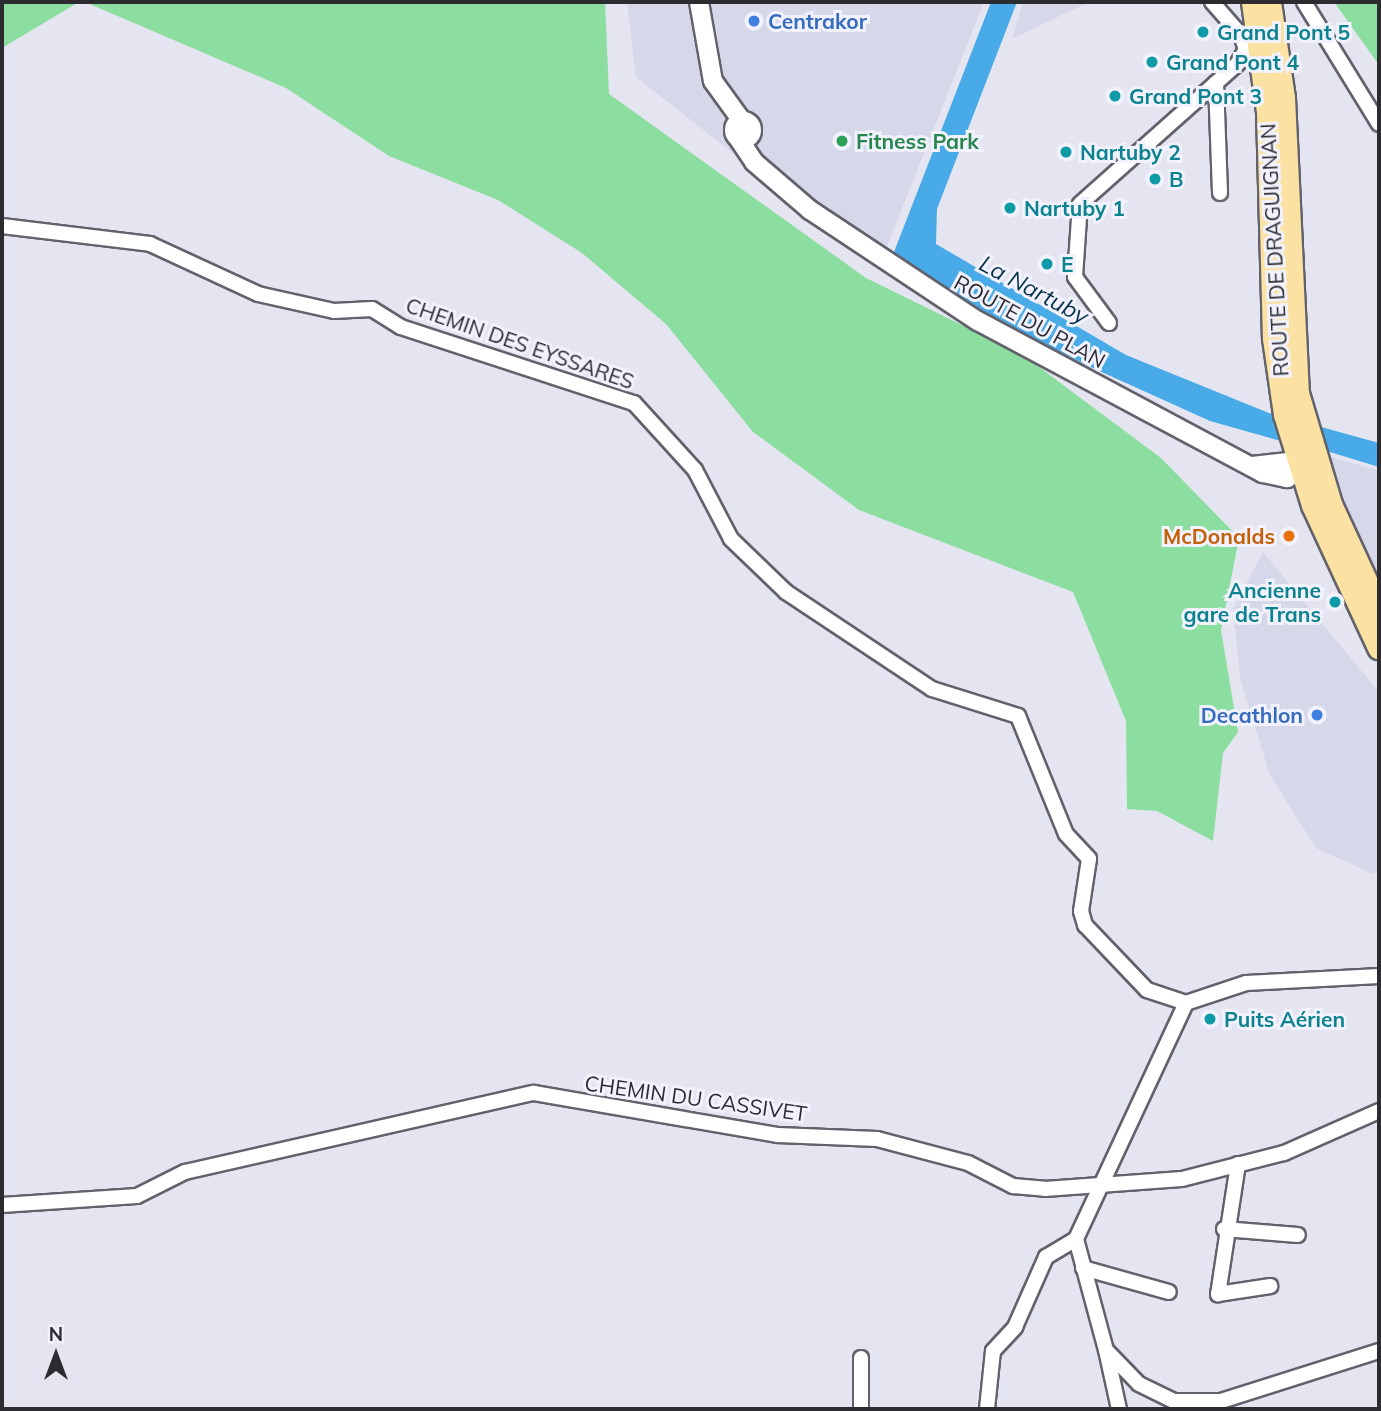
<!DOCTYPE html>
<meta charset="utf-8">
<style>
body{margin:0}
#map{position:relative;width:1381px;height:1411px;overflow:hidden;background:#e4e5f0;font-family:Mulish,sans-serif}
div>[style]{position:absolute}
.built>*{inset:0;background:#d7d7ea}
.green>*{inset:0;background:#8bdea0}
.water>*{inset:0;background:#48abe8}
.roads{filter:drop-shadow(2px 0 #62626c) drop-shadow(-2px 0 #62626c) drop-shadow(0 2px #62626c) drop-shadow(0 -2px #62626c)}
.minor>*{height:14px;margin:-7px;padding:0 7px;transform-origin:7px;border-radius:7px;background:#fff}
.tertiary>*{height:18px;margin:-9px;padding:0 9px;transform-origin:9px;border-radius:9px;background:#fff}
.tertiary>.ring{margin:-9px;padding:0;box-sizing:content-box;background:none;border:18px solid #fff;border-radius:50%}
.primary>*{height:23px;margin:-11.5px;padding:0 11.5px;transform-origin:11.5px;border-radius:11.5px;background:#fbe2a3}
.dots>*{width:19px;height:19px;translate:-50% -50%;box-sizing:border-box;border:4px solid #f1f2fd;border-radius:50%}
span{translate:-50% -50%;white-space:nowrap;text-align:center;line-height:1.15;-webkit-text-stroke:6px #f1f2fd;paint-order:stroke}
.shop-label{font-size:21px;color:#366cbe;font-weight:700}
.left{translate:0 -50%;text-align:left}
.right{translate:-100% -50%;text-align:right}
.culture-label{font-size:21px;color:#0d838f;font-weight:700}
.leisure-label{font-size:21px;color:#27864d;font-weight:700}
.street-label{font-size:21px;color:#2b2b30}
.food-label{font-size:21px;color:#c56008;font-weight:700}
.water-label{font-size:23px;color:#06324a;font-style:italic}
.frame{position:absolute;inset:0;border:4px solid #2b2b30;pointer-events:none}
.north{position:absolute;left:21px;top:1320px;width:70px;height:70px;-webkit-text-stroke:5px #f1f2fd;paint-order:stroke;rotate:0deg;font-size:19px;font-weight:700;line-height:28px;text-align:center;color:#2b2b30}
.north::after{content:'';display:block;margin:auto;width:24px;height:32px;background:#2b2b30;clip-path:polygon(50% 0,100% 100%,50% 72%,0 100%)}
</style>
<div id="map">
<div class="built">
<div style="clip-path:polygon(627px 2px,984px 2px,884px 254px,757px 172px,636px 77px)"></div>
<div style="clip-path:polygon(1023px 2px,1089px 2px,1012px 39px)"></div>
<div style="clip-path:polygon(1322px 454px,1379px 471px,1379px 579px,1366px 565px)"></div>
<div style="clip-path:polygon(1263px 552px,1379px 692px,1379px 871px,1373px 874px,1316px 848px,1270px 775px,1240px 678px,1233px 610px)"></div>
</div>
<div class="green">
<div style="clip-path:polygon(2px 2px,79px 2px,2px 48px)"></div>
<div style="clip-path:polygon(85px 2px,605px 2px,609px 94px,866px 278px,1023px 355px,1161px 458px,1239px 538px,1221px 630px,1238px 732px,1223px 753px,1213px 841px,1157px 811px,1127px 809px,1126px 721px,1073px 592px,859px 510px,753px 432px,666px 324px,582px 253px,498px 200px,389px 156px,286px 88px)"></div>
<div style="clip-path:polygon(1334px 2px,1379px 2px,1379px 65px)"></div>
</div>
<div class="water">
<div style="clip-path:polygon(991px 2px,1017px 2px,937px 209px,936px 244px,1126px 355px,1274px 415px,1281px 441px,1210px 421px,1084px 364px,972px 307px,894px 252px)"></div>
<div style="clip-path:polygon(1314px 425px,1379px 443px,1379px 467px,1320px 449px)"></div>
</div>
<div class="roads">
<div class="minor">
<div style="left:1304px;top:2px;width:143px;rotate:58.4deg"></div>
<div style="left:1216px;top:83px;width:110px;rotate:87.9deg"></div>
<div style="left:2px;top:226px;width:149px;rotate:6.9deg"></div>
<div style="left:150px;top:244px;width:119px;rotate:24.8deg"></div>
<div style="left:258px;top:294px;width:78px;rotate:12.6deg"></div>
<div style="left:334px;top:311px;width:38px;rotate:-3deg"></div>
<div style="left:372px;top:309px;width:34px;rotate:32deg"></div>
<div style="left:401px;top:327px;width:245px;rotate:18.1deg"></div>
<div style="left:634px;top:403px;width:91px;rotate:47.7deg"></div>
<div style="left:695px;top:470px;width:78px;rotate:62.4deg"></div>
<div style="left:731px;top:539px;width:76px;rotate:43.9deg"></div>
<div style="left:786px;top:592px;width:175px;rotate:33.6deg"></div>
<div style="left:932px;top:689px;width:90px;rotate:17.4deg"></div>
<div style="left:1018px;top:716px;width:127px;rotate:67.9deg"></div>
<div style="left:1066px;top:834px;width:34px;rotate:47deg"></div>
<div style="left:1089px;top:859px;width:53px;rotate:98.7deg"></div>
<div style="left:1081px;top:911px;width:15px;rotate:74deg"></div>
<div style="left:1085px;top:925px;width:90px;rotate:46.4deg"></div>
<div style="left:1147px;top:990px;width:41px;rotate:18.4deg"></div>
<div style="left:1109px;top:323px;width:57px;rotate:-126.5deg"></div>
<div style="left:1075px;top:277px;width:73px;rotate:-86.1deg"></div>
<div style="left:1080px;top:204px;width:212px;rotate:-41.7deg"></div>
<div style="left:1238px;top:63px;width:16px;rotate:-60deg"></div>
<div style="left:1246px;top:49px;width:15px;rotate:-110deg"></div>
<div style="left:1241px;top:35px;width:44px;rotate:-131.3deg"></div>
<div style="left:1379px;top:976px;width:133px;rotate:177deg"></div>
<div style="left:1246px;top:983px;width:63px;rotate:161.6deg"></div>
<div style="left:1186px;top:1003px;width:260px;rotate:115deg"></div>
<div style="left:1076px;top:1239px;width:115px;rotate:74.9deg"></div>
<div style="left:1106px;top:1350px;width:47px;rotate:45.9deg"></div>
<div style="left:1139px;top:1384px;width:39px;rotate:26deg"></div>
<div style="left:1174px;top:1401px;width:47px"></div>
<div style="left:1221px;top:1401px;width:166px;rotate:-17.6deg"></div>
<div style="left:1238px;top:1164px;width:132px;rotate:98.7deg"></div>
<div style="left:1218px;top:1294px;width:53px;rotate:-8.7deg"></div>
<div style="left:2px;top:1205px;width:135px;rotate:-3.8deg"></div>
<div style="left:137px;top:1196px;width:54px;rotate:-26.6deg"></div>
<div style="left:185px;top:1172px;width:358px;rotate:-12.8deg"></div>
<div style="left:534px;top:1093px;width:248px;rotate:9.8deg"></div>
<div style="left:778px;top:1135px;width:99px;rotate:2.3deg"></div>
<div style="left:877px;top:1139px;width:94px;rotate:14.8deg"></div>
<div style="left:968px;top:1163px;width:51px;rotate:27.1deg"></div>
<div style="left:1013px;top:1186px;width:32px;rotate:5deg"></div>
<div style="left:1045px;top:1189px;width:137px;rotate:-4.2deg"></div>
<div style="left:1182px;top:1179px;width:105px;rotate:-14.3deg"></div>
<div style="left:1284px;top:1153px;width:104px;rotate:-23.9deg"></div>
<div style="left:1224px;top:1229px;width:74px;rotate:4.6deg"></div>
<div style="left:1083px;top:1268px;width:89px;rotate:15.6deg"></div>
<div style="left:1106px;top:1350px;width:60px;rotate:77.6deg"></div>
<div style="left:861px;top:1409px;width:51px;rotate:-90deg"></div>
<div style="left:987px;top:1409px;width:58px;rotate:-84.1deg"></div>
<div style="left:993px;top:1351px;width:33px;rotate:-47deg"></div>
<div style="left:1015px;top:1327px;width:77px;rotate:-66.1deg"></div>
<div style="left:1046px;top:1257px;width:35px;rotate:-31deg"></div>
</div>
<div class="tertiary">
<div style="left:699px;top:2px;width:80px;rotate:80deg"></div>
<div style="left:713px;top:81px;width:49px;rotate:54.1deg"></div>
<div class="ring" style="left:734px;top:121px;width:0;height:0"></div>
<div style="left:736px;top:135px;width:32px;rotate:56deg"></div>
<div style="left:754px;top:162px;width:74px;rotate:40.6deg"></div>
<div style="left:810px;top:210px;width:201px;rotate:33.5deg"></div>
<div style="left:978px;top:321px;width:323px;rotate:28.1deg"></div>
<div style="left:1263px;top:473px;width:25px;rotate:12deg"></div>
<div style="left:1287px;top:478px;width:27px;rotate:-33deg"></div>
<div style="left:1252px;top:466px;width:45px;rotate:-6.3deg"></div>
<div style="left:1297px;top:461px;width:13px;rotate:29deg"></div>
</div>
<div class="primary">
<div style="left:1253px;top:2px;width:110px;rotate:82.2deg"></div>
<div style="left:1268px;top:111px;width:227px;rotate:88.5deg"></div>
<div style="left:1274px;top:338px;width:77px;rotate:81.8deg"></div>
<div style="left:1285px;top:414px;width:95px;rotate:72.9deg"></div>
<div style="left:1313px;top:505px;width:157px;rotate:65.1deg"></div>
<div style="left:1269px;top:2px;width:97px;rotate:81.7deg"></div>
<div style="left:1283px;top:98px;width:295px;rotate:87.3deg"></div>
<div style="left:1297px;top:393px;width:116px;rotate:73.4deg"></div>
<div style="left:1330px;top:504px;width:117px;rotate:65.2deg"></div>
</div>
</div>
<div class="dots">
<div style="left:754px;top:21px;background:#3f7fe0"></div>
<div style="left:1203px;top:32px;background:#0f9aa8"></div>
<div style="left:1152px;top:62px;background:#0f9aa8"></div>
<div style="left:1115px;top:96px;background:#0f9aa8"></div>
<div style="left:842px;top:141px;background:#2e9e5b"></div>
<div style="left:1066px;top:152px;background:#0f9aa8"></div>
<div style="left:1155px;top:179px;background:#0f9aa8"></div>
<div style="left:1010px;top:208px;background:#0f9aa8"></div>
<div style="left:1047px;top:264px;background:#0f9aa8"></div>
<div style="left:1289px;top:536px;background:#e8710a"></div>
<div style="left:1335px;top:602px;background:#0f9aa8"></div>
<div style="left:1317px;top:715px;background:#3f7fe0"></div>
<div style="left:1210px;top:1019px;background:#0f9aa8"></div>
</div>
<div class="shop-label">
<span class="left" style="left:768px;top:21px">Centrakor</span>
<span class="right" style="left:1303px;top:715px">Decathlon</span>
</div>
<div class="culture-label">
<span class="left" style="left:1217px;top:32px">Grand Pont 5</span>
<span class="left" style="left:1166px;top:62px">Grand Pont 4</span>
<span class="left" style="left:1129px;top:96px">Grand Pont 3</span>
<span class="left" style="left:1080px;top:152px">Nartuby 2</span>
<span class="left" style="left:1169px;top:179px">B</span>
<span class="left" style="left:1024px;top:208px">Nartuby 1</span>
<span class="left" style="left:1061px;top:264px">E</span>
<span class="right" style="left:1321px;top:602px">Ancienne<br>gare de Trans</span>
<span class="left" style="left:1224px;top:1019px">Puits Aérien</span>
</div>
<div class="leisure-label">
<span class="left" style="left:856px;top:141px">Fitness Park</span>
</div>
<div class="street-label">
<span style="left:1274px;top:250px;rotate:-93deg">ROUTE DE DRAGUIGNAN</span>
<span style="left:1030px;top:321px;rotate:29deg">ROUTE DU PLAN</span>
<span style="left:520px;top:343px;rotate:19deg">CHEMIN DES EYSSARES</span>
<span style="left:696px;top:1098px;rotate:8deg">CHEMIN DU CASSIVET</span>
</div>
<div class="food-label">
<span class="right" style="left:1275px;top:536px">McDonalds</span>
</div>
<div class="water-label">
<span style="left:1034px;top:290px;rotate:28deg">La Nartuby</span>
</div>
<div class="frame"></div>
<div class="north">N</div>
</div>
